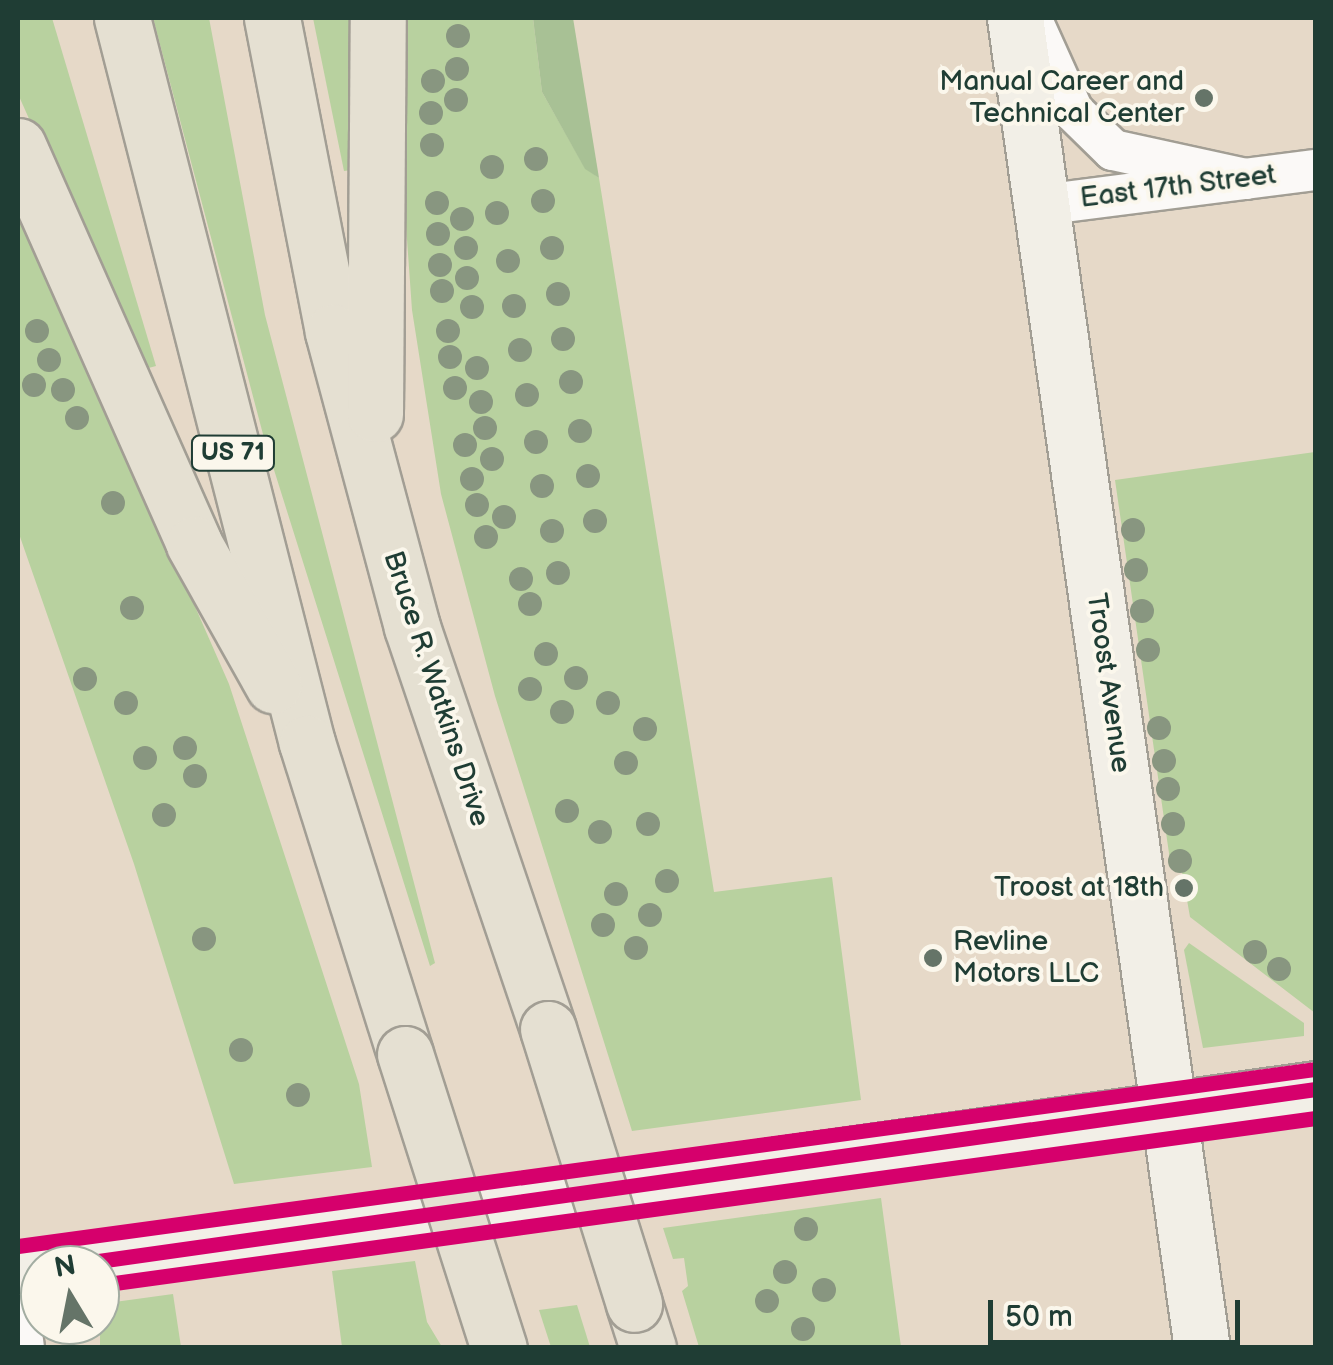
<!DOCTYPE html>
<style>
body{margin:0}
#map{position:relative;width:1333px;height:1365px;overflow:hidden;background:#e6d9c8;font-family:"Balsamiq Sans",sans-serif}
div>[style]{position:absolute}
.green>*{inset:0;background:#b8d19f}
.forest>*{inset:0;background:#a8c195}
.roads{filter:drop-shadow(2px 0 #a29e94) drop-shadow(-2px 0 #a29e94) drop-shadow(0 2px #a29e94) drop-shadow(0 -2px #a29e94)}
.minor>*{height:40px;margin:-20px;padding:0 20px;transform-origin:20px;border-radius:20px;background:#fbf9f7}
.secondary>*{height:55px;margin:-27.5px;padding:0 27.5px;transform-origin:27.5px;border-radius:27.5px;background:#f2efe7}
.motorway>*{height:55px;margin:-27.5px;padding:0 27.5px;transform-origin:27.5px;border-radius:27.5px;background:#e5e0d2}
.bridges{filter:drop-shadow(2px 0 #a29e94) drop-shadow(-2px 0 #a29e94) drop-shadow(0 2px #a29e94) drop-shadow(0 -2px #a29e94)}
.motorway-bridge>*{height:55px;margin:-27.5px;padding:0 27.5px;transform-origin:27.5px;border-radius:27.5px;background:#e5e0d2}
.cycleway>*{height:15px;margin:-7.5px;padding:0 7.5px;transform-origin:7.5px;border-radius:7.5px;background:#d6006c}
.trees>*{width:24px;height:24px;margin:-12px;border-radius:50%;background:#889680}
.dots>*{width:28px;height:28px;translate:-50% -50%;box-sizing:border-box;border:5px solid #fbf7ec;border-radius:50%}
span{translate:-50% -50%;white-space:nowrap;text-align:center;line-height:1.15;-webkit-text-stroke:8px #fbf7ec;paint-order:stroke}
.shield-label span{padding:2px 8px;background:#fbf7ec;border:2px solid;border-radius:8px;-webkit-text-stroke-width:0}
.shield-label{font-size:25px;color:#1f3d34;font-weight:700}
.poi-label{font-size:28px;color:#1f3d34}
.right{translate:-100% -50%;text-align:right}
.left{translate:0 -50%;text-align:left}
.street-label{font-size:28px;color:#1f3d34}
.frame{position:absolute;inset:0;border:20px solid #1f3d34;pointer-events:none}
.north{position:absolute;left:20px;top:1245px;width:100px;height:100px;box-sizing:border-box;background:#fbf7ec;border:2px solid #a3ada2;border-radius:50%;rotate:350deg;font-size:28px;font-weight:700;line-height:40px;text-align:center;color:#1f3d34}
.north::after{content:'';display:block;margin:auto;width:35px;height:45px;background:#657468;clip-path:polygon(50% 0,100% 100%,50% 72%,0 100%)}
.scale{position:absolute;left:988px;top:1300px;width:252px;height:45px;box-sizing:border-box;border:5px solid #1f3d34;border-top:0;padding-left:12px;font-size:30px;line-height:35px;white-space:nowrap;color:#1f3d34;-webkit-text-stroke:8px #fbf7ec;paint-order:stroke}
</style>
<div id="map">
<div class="green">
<div style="clip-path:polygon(18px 18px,52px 18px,156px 366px,141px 370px,18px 94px)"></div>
<div style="clip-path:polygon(153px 18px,209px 18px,265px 315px,435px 963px,430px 966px,264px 438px)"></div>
<div style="clip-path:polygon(313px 18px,360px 18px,358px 169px,344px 171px)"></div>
<div style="clip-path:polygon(408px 18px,533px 18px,542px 92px,585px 168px,599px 178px,714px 892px,832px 877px,861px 1100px,632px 1131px,495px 696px,441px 494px,412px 310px,402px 169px)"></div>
<div style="clip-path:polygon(18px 203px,229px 684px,359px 1084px,372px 1167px,234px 1184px,134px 864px,18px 531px)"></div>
<div style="clip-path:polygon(1315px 452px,1316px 452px,1315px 1013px,1190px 917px,1181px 866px,1171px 867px,1115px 480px)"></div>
<div style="clip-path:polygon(1189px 943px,1304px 1023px,1304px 1036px,1203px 1048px,1184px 950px)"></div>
<div style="clip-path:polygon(881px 1198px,901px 1347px,699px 1347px,682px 1291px,688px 1286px,684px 1258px,673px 1259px,663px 1228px)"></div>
<div style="clip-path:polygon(415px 1261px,427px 1322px,442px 1347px,342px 1347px,332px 1271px)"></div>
<div style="clip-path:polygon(173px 1294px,181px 1347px,100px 1347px,100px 1304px)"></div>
<div style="clip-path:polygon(577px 1305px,590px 1347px,551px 1347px,539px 1310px)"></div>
</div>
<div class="forest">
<div style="clip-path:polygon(533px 18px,573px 18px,599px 178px,585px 169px,542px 92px)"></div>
</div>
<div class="roads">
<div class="minor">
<div style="left:1031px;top:18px;width:102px;rotate:65.7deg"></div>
<div style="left:1073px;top:111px;width:56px;rotate:44.3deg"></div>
<div style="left:1113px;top:150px;width:136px;rotate:12.3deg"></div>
<div style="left:1041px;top:205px;width:277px;rotate:-7.3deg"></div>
<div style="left:18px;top:1303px;width:45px;rotate:82.4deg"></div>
</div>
<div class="secondary">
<div style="left:1015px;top:18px;width:1343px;rotate:82deg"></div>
<div style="left:70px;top:1265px;width:1258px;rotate:-8.04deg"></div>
<div style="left:18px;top:1272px;width:22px;rotate:-8deg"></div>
</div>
<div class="motorway">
<div style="left:122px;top:18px;width:748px;rotate:75.69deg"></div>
<div style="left:307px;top:743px;width:326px;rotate:72.5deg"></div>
<div style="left:272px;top:18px;width:320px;rotate:79deg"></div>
<div style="left:333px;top:332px;width:305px;rotate:75deg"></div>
<div style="left:412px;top:627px;width:424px;rotate:71.3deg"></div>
<div style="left:18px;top:146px;width:435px;rotate:66.1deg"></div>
<div style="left:194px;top:544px;width:162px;rotate:60.7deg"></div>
<div style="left:375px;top:414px;width:396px;rotate:-89.6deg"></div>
<div style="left:634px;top:1304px;width:46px;rotate:72.3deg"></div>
</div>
</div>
<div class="bridges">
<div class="motorway-bridge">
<div style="left:548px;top:1029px;width:288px;rotate:72.6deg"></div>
<div style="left:405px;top:1054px;width:309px;rotate:72.3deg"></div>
</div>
</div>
<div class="cycleway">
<div style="left:18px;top:1246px;width:1310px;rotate:-7.77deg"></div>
<div style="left:70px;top:1265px;width:1258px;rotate:-8.04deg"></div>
<div style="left:100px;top:1285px;width:1227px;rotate:-7.82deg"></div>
</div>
<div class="trees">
<div style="left:458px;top:36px"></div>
<div style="left:457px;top:69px"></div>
<div style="left:433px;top:81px"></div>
<div style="left:456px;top:100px"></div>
<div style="left:431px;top:113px"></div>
<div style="left:432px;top:145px"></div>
<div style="left:536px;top:159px"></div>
<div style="left:492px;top:167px"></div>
<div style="left:543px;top:201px"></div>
<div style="left:437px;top:203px"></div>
<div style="left:497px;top:213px"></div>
<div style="left:462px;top:219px"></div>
<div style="left:438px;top:234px"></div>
<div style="left:466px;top:248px"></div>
<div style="left:552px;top:248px"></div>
<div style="left:508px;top:261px"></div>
<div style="left:440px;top:265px"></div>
<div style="left:467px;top:278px"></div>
<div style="left:442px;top:291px"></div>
<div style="left:558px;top:294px"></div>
<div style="left:514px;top:306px"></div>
<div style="left:472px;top:307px"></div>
<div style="left:37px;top:331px"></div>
<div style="left:448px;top:331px"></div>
<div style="left:563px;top:339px"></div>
<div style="left:520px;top:350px"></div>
<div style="left:450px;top:357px"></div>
<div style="left:49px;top:360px"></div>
<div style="left:477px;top:368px"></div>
<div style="left:571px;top:382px"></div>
<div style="left:34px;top:385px"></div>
<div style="left:455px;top:388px"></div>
<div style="left:63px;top:390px"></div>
<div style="left:527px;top:395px"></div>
<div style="left:481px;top:402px"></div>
<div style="left:77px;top:418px"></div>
<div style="left:485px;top:428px"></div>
<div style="left:580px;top:431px"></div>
<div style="left:536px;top:442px"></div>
<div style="left:465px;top:445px"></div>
<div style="left:492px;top:459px"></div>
<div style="left:588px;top:476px"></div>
<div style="left:472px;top:479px"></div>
<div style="left:542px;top:486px"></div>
<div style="left:113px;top:503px"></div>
<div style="left:477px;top:505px"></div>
<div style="left:504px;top:517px"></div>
<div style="left:595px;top:521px"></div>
<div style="left:1133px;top:530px"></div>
<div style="left:552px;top:531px"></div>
<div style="left:486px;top:537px"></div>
<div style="left:1136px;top:570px"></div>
<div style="left:558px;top:573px"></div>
<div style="left:521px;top:579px"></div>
<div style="left:530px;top:604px"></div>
<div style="left:132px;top:608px"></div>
<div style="left:1142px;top:611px"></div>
<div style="left:1148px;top:650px"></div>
<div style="left:546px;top:654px"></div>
<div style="left:576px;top:678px"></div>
<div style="left:85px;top:679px"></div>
<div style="left:530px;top:689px"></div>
<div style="left:126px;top:703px"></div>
<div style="left:608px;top:703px"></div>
<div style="left:562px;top:712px"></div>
<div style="left:1159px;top:728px"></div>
<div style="left:645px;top:729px"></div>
<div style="left:185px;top:748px"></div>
<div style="left:145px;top:758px"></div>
<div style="left:1164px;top:761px"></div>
<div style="left:626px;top:763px"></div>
<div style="left:195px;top:776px"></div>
<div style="left:1168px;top:789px"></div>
<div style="left:567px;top:811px"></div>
<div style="left:164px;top:815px"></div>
<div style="left:648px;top:824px"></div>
<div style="left:1173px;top:824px"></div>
<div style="left:600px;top:832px"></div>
<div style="left:1180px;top:861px"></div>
<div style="left:667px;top:881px"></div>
<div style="left:616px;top:894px"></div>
<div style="left:650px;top:915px"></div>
<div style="left:603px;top:925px"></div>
<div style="left:204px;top:939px"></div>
<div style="left:636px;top:948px"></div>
<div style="left:1255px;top:952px"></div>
<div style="left:1279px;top:969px"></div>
<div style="left:241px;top:1050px"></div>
<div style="left:298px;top:1095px"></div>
<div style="left:806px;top:1229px"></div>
<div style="left:785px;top:1272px"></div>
<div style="left:824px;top:1290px"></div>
<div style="left:767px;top:1301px"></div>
<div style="left:803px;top:1329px"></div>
</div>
<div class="dots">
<div style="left:1204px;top:98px;background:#657468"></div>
<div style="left:1184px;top:888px;background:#657468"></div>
<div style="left:933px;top:958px;background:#657468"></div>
</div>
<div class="shield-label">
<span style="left:233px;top:453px">US 71</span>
</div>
<div class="poi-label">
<span class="right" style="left:1184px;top:98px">Manual Career and<br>Technical Center</span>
<span class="right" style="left:1164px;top:888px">Troost at 18th</span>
<span class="left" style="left:953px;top:958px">Revline<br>Motors LLC</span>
</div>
<div class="street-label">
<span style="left:1178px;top:187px;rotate:-7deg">East 17th Street</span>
<span style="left:1108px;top:683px;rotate:82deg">Troost Avenue</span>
<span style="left:436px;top:689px;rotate:72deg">Bruce R. Watkins Drive</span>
</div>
<div class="frame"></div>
<div class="north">N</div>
<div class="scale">50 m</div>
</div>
